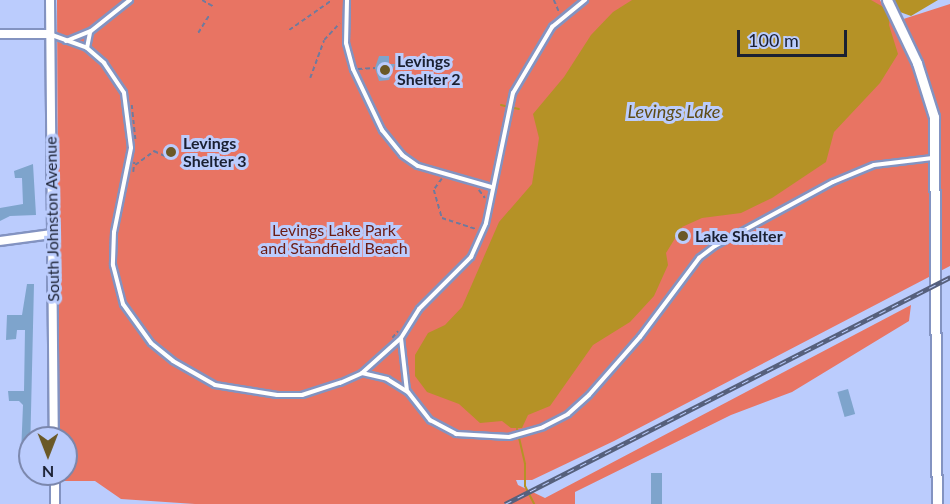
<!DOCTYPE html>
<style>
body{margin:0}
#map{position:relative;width:950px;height:504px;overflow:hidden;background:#bbccfd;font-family:Lato,sans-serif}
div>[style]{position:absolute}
.green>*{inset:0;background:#e87463}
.water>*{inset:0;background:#b59226}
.stream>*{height:2px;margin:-1px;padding:0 1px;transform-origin:1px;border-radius:1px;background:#b59226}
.building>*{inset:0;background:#7ea4cc;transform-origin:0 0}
.path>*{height:1.5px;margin-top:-0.75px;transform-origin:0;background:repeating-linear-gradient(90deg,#6f7a9d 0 4.5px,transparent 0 7.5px)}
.roads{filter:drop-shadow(2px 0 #8393c1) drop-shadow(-2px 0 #8393c1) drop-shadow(0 2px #8393c1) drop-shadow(0 -2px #8393c1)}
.service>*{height:4px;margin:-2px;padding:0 2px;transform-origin:2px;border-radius:2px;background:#fff}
.minor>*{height:8px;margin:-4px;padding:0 4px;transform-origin:4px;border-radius:4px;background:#fff}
.tertiary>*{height:9px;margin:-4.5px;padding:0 4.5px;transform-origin:4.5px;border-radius:4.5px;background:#fff}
.rail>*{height:4.5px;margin-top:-2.25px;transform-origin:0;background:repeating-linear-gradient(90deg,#bbccfd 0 7px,#56607d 0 14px);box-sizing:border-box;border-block:2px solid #56607d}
.dots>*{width:16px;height:16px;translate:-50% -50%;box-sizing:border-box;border:3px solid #bbccfd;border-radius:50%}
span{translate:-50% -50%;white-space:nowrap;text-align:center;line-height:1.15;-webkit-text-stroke:6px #bbccfd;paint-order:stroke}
.poi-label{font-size:16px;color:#1a2032;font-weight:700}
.left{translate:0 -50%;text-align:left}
.street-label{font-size:16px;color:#1a2032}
.park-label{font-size:16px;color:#6b1c14}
.water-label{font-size:18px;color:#5e4c16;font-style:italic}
.north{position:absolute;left:18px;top:426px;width:60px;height:60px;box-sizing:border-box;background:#bbccfd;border:2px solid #7b87ac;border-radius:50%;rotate:180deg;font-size:16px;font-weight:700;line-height:24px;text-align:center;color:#1a2032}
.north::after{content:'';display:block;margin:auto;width:21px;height:27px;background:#6a5826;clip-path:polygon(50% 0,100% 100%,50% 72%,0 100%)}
.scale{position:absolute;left:737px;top:30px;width:110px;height:27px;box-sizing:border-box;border:3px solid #1a2032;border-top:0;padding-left:8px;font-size:18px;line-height:21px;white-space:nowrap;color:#1a2032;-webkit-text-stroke:4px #bbccfd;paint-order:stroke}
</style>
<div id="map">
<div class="green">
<div style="clip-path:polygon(57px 0,880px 0,891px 23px,950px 4px,950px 266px,614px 441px,532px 480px,516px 480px,518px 485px,545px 498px,911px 305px,909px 321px,792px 392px,731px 415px,575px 492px,575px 504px,195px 504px,121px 499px,95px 481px,59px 481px,59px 474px,66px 474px,66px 438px,59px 438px)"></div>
</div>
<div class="water">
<div style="clip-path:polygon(632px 0,871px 0,885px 8px,895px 0,938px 0,911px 16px,900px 12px,890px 16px,889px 25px,898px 54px,880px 83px,834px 132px,826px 162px,772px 198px,741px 213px,702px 218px,682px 227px,666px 253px,668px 265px,654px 296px,630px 322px,593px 345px,550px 406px,528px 415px,522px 428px,511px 428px,502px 421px,480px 423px,459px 404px,427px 392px,415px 376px,415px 355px,428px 333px,445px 325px,462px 307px,499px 222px,532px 184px,539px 138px,533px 114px,564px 77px,591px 35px,613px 12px)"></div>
</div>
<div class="stream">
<div style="left:501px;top:105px;width:4px;rotate:14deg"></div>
<div style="left:514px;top:108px;width:5px;rotate:11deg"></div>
<div style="left:517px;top:429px;width:36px;rotate:77deg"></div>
<div style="left:525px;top:464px;width:22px;rotate:90deg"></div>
<div style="left:525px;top:486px;width:20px;rotate:63deg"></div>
</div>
<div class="building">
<div style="clip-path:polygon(379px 56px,389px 56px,389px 64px,395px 64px,389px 80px,379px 81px,375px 68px)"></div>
<div style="clip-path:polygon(33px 164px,36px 215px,10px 216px,0 221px,0 208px,23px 204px,22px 178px,15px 178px,14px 171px)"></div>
<div style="clip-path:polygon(27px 284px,34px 284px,30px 455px,21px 454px,23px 405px,19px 401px,9px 401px,8px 391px,24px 391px,25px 330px,17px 330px,16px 339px,6px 340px,7px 315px,22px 315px)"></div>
<div style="left:848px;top:389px;width:26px;height:11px;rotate:74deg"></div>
<div style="left:651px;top:473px;width:11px;height:31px"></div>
</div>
<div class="path">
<div style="left:202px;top:0;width:14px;rotate:30deg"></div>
<div style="left:554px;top:0;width:15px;rotate:67deg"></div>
<div style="left:289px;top:30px;width:52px;rotate:-34.9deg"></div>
<div style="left:198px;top:33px;width:22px;rotate:-58deg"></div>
<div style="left:358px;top:69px;width:17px;rotate:-3deg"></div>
<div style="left:310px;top:78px;width:40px;rotate:-69.8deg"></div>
<div style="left:324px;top:40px;width:23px;rotate:-47deg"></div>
<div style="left:132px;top:105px;width:37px;rotate:84deg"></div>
<div style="left:135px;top:165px;width:24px;rotate:-36deg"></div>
<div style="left:154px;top:151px;width:17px;rotate:25deg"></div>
<div style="left:133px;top:172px;width:10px;rotate:-84deg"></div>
<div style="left:442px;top:179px;width:14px;rotate:126deg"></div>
<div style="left:434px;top:190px;width:29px;rotate:74deg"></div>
<div style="left:442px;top:218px;width:36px;rotate:18deg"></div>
<div style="left:479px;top:190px;width:10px;rotate:53deg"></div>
<div style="left:392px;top:338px;width:9px;rotate:-49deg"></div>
</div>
<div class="roads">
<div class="service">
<div style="left:347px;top:0;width:43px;rotate:91.3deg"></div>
<div style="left:346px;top:43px;width:27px;rotate:75deg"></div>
<div style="left:353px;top:69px;width:68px;rotate:64.6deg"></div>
<div style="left:382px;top:130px;width:32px;rotate:51deg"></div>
<div style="left:402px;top:155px;width:19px;rotate:35deg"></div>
<div style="left:418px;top:166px;width:76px;rotate:16deg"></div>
<div style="left:52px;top:35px;width:37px;rotate:20deg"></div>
<div style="left:87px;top:48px;width:23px;rotate:41deg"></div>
<div style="left:104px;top:63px;width:36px;rotate:56deg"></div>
<div style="left:124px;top:93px;width:55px;rotate:82.7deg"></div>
<div style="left:131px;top:148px;width:86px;rotate:101.4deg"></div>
<div style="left:114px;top:232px;width:33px;rotate:92deg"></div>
<div style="left:113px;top:265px;width:40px;rotate:75.6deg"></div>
<div style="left:123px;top:304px;width:48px;rotate:54.3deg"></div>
<div style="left:151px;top:343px;width:28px;rotate:39deg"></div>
<div style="left:173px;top:361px;width:48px;rotate:29.7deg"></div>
<div style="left:215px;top:385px;width:63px;rotate:9.2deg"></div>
<div style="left:277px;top:395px;width:25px"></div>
<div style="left:302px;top:395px;width:40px;rotate:-18deg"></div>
<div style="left:340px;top:383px;width:24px;rotate:-24deg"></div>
<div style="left:362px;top:373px;width:52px;rotate:-41.9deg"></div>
<div style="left:66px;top:41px;width:27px;rotate:-22deg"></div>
<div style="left:91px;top:31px;width:50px;rotate:-38.5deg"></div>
<div style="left:87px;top:48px;width:16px;rotate:-79deg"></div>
<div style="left:362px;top:373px;width:26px;rotate:13deg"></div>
<div style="left:387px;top:379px;width:25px;rotate:32deg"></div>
<div style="left:408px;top:392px;width:36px;rotate:52deg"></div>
<div style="left:430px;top:420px;width:30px;rotate:28deg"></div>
<div style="left:456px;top:434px;width:53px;rotate:3.2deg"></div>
<div style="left:509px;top:437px;width:35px;rotate:-16deg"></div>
<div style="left:543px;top:427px;width:28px;rotate:-27deg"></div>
<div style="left:568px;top:414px;width:28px;rotate:-42deg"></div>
<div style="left:589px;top:395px;width:77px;rotate:-48.7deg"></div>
<div style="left:640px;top:337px;width:99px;rotate:-53.2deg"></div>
<div style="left:699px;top:258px;width:20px;rotate:-37deg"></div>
<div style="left:715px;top:246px;width:134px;rotate:-28.5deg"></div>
<div style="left:833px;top:182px;width:44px;rotate:-22.5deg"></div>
<div style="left:874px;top:165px;width:59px;rotate:-6.8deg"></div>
<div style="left:407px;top:391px;width:53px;rotate:-96.5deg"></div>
<div style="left:401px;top:338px;width:34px;rotate:-58deg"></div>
<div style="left:419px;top:309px;width:74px;rotate:-45deg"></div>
<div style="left:471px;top:257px;width:37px;rotate:-66deg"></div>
<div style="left:486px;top:223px;width:133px;rotate:-78.3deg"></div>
<div style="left:513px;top:93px;width:77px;rotate:-59.4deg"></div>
<div style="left:552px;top:27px;width:43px;rotate:-39.3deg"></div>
</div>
<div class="minor">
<div style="left:50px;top:0;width:438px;rotate:89.5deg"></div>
<div style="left:0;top:34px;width:50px"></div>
<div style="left:0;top:241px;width:52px;rotate:-7.7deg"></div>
<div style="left:55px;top:474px;width:30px;rotate:90deg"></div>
</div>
<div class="tertiary">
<div style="left:887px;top:0;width:70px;rotate:64.5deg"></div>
<div style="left:917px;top:63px;width:57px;rotate:72.5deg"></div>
<div style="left:934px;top:117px;width:387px;rotate:89.6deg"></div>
</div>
</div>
<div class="rail">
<div style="left:505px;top:504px;width:500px;rotate:-27deg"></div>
</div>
<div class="dots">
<div style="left:385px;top:70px;background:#6a5826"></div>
<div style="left:171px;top:152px;background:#6a5826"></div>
<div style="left:683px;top:236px;background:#6a5826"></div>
</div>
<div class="poi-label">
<span class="left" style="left:397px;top:70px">Levings<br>Shelter 2</span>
<span class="left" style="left:183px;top:152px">Levings<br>Shelter 3</span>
<span class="left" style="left:695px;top:236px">Lake Shelter</span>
</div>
<div class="street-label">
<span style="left:52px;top:219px;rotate:-91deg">South Johnston Avenue</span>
</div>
<div class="park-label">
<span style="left:334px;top:239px">Levings Lake Park<br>and Standfield Beach</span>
</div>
<div class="water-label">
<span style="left:674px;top:111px">Levings Lake</span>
</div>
<div class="north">N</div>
<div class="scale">100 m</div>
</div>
